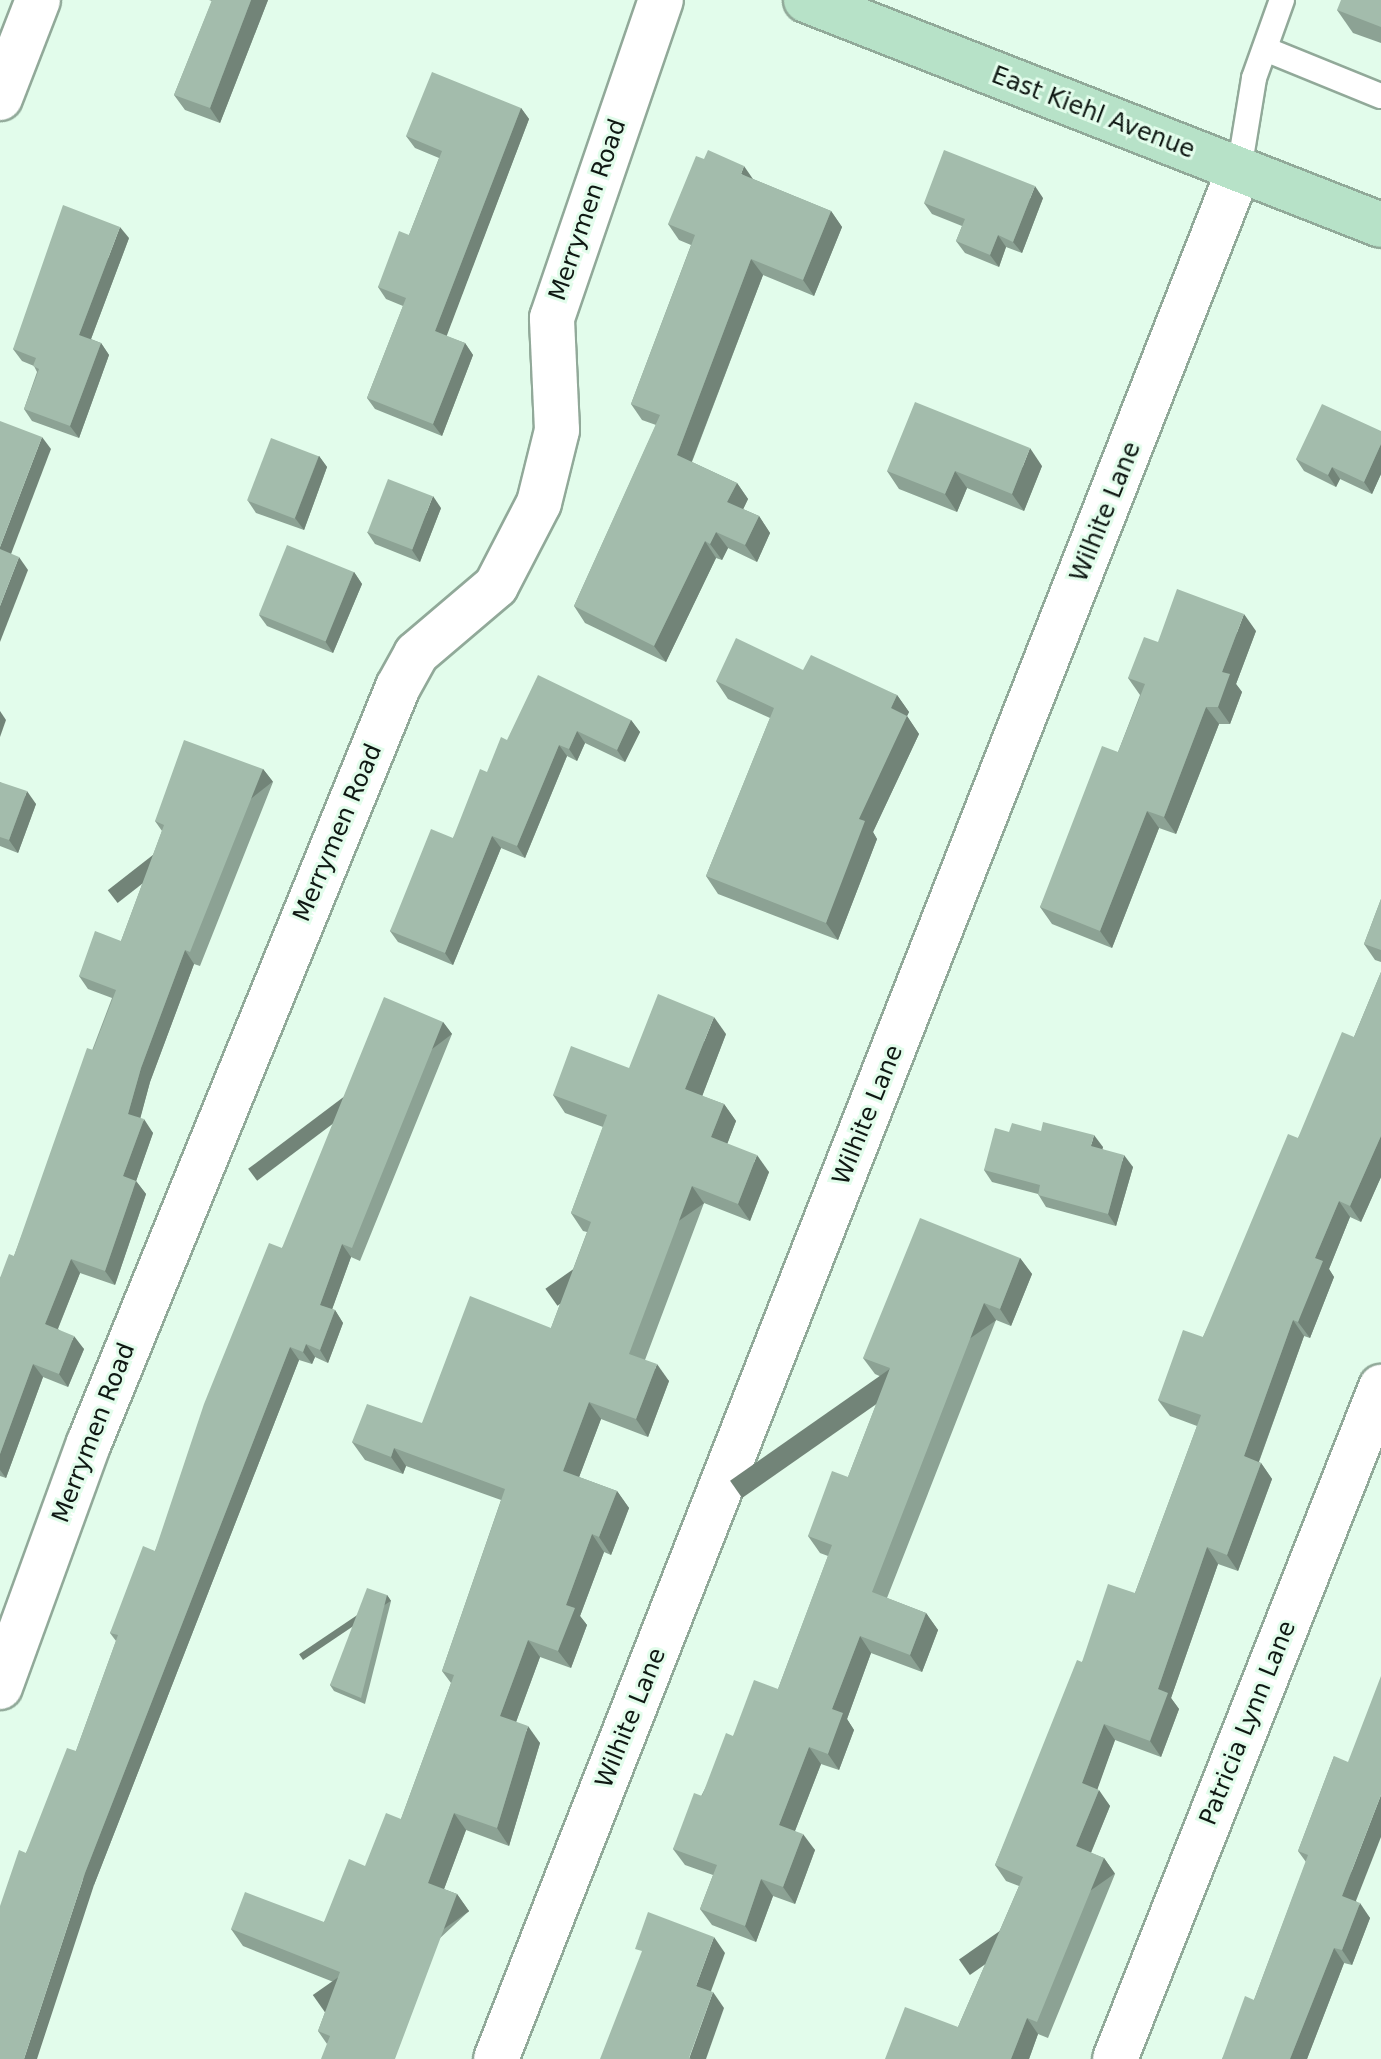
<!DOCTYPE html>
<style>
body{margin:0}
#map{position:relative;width:1381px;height:2059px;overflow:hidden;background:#e2fceb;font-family:"DejaVu Sans",sans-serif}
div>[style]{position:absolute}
.roads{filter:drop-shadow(2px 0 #91a999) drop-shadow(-2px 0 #91a999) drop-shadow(0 2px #91a999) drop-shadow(0 -2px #91a999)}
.service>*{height:24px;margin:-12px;padding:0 12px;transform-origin:12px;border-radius:12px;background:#fff}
.minor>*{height:44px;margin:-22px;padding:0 22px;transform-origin:22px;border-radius:22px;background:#fff}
.primary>*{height:44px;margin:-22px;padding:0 22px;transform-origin:22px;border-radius:22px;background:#b7e2c8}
.wall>*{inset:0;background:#8ca294}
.shaded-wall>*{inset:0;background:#728478;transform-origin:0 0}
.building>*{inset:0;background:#a3bcac;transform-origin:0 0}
span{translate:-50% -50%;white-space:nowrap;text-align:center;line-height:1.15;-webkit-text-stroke:6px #e2fceb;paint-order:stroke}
.street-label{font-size:24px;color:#0f1813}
</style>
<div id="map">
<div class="roads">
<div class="service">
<div style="left:1265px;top:49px;width:125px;rotate:22.1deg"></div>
<div style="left:1239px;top:170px;width:93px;rotate:-80.7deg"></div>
<div style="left:1254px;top:78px;width:83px;rotate:-70.3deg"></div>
</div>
<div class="minor">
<div style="left:0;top:98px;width:105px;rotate:-68.8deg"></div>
<div style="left:0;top:1687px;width:260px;rotate:-70deg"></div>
<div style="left:89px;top:1443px;width:817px;rotate:-67.77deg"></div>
<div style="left:398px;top:687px;width:38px;rotate:-61deg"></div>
<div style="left:416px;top:654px;width:105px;rotate:-40.4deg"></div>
<div style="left:496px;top:586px;width:93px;rotate:-62.6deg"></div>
<div style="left:539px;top:503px;width:75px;rotate:-76.1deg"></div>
<div style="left:557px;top:430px;width:112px;rotate:-92.6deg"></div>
<div style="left:552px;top:318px;width:336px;rotate:-71.1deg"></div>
<div style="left:496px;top:2059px;width:2030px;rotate:-68.53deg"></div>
<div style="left:1115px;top:2059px;width:723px;rotate:-68.4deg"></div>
</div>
<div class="primary">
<div style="left:806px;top:0;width:617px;rotate:21.37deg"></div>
</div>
</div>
<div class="wall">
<div style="clip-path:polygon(209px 0,268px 0,220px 123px,185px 110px,174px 95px,212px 1px)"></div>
<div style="clip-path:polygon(1381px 0,1381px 43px,1353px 33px,1337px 10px)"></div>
<div style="clip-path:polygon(521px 108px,529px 119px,446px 336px,465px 343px,473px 355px,442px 436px,375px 409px,367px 398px,403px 306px,386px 299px,378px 287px,409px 235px,439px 158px,415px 148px,406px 136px)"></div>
<div style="clip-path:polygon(753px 179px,831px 211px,842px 227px,814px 296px,763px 275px,692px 462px,737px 483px,748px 499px,743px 509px,759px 516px,770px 533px,757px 562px,728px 548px,722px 560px,716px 558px,666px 662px,585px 623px,574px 606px,656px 425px,642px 420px,631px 404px,691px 245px,679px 240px,668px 224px)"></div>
<div style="clip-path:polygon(1043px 198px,1022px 253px,1006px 247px,999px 267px,965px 253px,956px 241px,962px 226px,932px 214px,924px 203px)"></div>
<div style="clip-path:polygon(129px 238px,91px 339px,101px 343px,109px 355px,79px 438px,32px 421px,24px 409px,37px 372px,34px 366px,22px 361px,13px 349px)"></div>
<div style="clip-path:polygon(1381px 431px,1381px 474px,1372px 494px,1340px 479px,1336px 487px,1304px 471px,1296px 459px)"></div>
<div style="clip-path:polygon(319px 456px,327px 467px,304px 530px,256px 513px,248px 501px)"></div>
<div style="clip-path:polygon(1042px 466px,1024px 511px,967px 488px,957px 512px,899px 489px,887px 471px)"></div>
<div style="clip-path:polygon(441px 508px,420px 562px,375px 544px,367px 532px)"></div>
<div style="clip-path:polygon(354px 572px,362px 584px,333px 653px,267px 626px,259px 615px)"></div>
<div style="clip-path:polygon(1256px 631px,1236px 684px,1242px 692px,1230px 724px,1219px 724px,1176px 834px,1159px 828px,1112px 948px,1052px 924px,1040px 907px,1118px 752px,1140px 695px,1128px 678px,1158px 642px)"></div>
<div style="clip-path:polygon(803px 670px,897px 695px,909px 712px,907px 716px,919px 734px,873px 832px,877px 839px,838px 940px,718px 894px,706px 876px,770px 718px,728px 699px,716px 681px)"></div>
<div style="clip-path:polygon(631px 720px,640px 732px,625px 762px,585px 743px,577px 761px,567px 756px,525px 858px,501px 848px,453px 965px,398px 942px,390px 931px,453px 838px,507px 740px)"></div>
<div style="clip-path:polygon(263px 769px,273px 782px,200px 966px,194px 964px,150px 1082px,140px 1118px,153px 1133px,136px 1181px,146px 1194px,115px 1285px,80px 1273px,58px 1329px,84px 1349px,68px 1387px,43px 1377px,6px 1478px,0 1476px,0 1278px,14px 1256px,112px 998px,88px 989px,79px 976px,121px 941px,162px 831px,155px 821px)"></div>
<div style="clip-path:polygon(0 782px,36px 804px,18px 853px,0 846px)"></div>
<div style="clip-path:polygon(1381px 899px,1381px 962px,1375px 960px,1364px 944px)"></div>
<div style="clip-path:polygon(1381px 972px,1381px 1177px,1361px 1222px,1350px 1217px,1329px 1269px,1334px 1277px,1310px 1338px,1304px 1336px,1259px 1462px,1261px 1463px,1272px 1479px,1238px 1571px,1218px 1564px,1171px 1698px,1179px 1709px,1161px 1757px,1115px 1740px,1097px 1789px,1110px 1806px,1091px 1853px,1104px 1858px,1115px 1874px,1048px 2038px,1038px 2034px,1029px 2059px,885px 2059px,958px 2027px,1019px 1886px,1006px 1881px,995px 1865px,1082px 1662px,1135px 1593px,1197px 1426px,1170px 1416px,1158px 1400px,1203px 1337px,1298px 1138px,1354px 1037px)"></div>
<div style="clip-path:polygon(443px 1022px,452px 1034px,360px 1261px,351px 1257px,332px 1309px,335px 1310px,343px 1323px,328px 1363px,315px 1357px,312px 1364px,299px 1360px,94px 1885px,26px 1853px,76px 1751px,116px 1641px,110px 1633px,155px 1551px,282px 1248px)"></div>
<div style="clip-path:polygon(726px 1034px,702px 1096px,724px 1104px,736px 1121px,727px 1144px,769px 1172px,750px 1221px,704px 1203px,645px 1360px,669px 1381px,648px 1437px,601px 1419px,579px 1477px,617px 1491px,629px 1508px,611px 1555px,604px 1552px,580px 1616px,587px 1625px,571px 1668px,540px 1657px,516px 1722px,540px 1743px,509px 1846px,466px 1830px,444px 1889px,457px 1894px,469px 1911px,327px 2044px,318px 2031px,336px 1983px,243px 1946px,231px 1929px,324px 1922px,401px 1819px,451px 1683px,442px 1671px,501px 1500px,406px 1466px,403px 1474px,365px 1460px,352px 1442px,422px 1423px,551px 1328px,587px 1232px,583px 1231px,571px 1213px,603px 1127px,565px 1113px,553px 1095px)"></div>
<div style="clip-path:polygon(1041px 1131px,1103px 1147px,1102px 1149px,1133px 1167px,1116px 1226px,1046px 1207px,1038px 1194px,992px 1182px,984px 1170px,1009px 1132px)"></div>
<div style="clip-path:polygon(1020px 1258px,1032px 1274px,1011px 1326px,996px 1320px,887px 1598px,926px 1613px,938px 1630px,922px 1672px,871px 1653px,847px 1719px,854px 1730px,839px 1770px,821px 1764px,795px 1831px,815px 1850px,795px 1904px,773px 1896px,756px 1942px,712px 1925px,700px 1909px,713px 1875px,685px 1865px,673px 1849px,733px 1736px,778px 1689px,828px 1556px,820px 1553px,808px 1536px,848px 1477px,886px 1379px,875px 1374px,863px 1358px)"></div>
<div style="clip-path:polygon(387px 1595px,391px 1601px,365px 1704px,334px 1691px,330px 1685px)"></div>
<div style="clip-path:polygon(1334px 1756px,1356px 1901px,1370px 1918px,1352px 1965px,1344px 1963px,1307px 2059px,1222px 2059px,1254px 2000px,1306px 1862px,1298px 1851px)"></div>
</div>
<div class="shaded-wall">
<div style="clip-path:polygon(251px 0,268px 0,220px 123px,210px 108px)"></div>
<div style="clip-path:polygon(521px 108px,529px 119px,444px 343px,435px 331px)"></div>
<div style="clip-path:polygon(744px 166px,755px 182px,741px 174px)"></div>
<div style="clip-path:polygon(1035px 186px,1043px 198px,1022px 253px,1013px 242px)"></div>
<div style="clip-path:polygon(831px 211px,842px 227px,814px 296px,803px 280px)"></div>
<div style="clip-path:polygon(120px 227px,129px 238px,88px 347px,79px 335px)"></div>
<div style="clip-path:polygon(998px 235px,1006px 247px,999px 267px,990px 255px)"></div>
<div style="clip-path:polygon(751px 259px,763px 275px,688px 471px,677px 455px)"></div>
<div style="clip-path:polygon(101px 343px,109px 355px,79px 438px,70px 426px)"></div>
<div style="clip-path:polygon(465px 343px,473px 355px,442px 436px,433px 424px)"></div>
<div style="clip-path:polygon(42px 437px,51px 449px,8px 562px,0 550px,0 547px)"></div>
<div style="clip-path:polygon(1381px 444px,1381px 474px,1372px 494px,1364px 482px)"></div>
<div style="clip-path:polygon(1030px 448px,1042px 466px,1024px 511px,1012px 494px)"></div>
<div style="clip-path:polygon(319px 456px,327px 467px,304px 530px,295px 518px)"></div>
<div style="clip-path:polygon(1332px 467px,1340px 479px,1336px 487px,1328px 475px)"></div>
<div style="clip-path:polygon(955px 471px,967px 488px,957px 512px,945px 494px)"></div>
<div style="clip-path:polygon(737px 483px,748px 499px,739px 518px,727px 502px)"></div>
<div style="clip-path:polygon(433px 496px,441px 508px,420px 562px,412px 550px)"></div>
<div style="clip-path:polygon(759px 516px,770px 533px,757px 562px,745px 545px)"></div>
<div style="clip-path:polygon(716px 532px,728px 548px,722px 560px,710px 544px)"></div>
<div style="clip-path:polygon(705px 541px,716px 558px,666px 662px,654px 646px)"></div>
<div style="clip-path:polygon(19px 557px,28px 570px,0 642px,0 606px)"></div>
<div style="clip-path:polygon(354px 572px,362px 584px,333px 653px,325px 641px)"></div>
<div style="clip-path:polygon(1244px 614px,1256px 631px,1236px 684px,1242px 692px,1230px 724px,1218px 707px,1222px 672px)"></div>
<div style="clip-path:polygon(897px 695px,909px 712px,906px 718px,907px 716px,919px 734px,873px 832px,877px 839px,838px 940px,826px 923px,891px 708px)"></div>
<div style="clip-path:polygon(1206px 707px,1219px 724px,1176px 834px,1164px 817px)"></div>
<div style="clip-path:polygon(0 711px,6px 720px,0 737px)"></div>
<div style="clip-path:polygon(631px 720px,640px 732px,625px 762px,617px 750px)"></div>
<div style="clip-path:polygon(577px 731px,585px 743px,577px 761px,569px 749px)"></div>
<div style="clip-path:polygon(559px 745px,567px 756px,525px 858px,517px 846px)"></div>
<div style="left:263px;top:769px;width:16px;height:197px;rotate:52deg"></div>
<div style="clip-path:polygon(27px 791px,36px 804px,18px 853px,9px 840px)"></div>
<div style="clip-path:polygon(1147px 811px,1159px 828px,1112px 948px,1100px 931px)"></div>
<div style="clip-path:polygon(492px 836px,501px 848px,453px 965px,445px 953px)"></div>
<div style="clip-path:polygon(185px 950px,194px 964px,150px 1082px,138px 1127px,128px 1114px,141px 1068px)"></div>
<div style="clip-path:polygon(714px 1017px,726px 1034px,698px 1107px,685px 1089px)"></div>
<div style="left:443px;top:1022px;width:15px;height:244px;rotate:53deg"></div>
<div style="clip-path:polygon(724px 1104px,736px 1121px,723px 1155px,711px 1137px)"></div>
<div style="clip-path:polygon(144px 1119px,153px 1133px,133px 1190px,123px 1176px)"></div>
<div style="clip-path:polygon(1094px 1135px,1103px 1147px,1100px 1158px,1091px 1146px)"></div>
<div style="clip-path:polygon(1381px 1136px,1381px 1177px,1361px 1222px,1350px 1206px)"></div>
<div style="clip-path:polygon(757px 1155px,769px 1172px,750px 1221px,738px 1204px)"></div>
<div style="clip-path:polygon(1124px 1155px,1133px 1167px,1116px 1226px,1108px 1214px)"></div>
<div style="clip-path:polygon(136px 1181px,146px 1194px,115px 1285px,105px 1271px)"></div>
<div style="left:692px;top:1186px;width:21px;height:179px;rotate:55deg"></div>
<div style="clip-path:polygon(1339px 1201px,1350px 1217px,1329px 1269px,1334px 1277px,1310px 1338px,1298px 1322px,1315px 1258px)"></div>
<div style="clip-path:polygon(342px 1244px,351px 1257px,329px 1318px,320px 1305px)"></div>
<div style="clip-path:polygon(1020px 1258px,1032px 1274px,1011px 1326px,1000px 1309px)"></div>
<div style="clip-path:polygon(71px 1259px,80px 1273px,54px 1338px,45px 1324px)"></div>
<div style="left:984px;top:1303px;width:21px;height:310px;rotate:55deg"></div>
<div style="clip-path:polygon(335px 1310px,343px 1323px,328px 1363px,320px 1350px)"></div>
<div style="clip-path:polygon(1293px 1320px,1304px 1336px,1255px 1472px,1244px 1456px)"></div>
<div style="clip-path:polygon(74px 1336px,84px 1349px,68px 1387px,59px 1374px)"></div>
<div style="clip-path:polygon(306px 1344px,315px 1357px,312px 1364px,303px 1352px)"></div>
<div style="clip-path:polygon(290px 1347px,299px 1360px,94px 1885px,37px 2059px,24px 2059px,85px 1873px)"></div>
<div style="clip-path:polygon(33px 1364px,43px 1377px,6px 1478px,0 1470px,0 1454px)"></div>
<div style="clip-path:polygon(657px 1364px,669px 1381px,648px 1437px,636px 1419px)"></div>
<div style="clip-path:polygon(589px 1402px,601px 1419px,575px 1488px,563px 1471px)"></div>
<div style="clip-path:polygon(394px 1448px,406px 1466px,403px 1474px,391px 1457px)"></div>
<div style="clip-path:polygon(1261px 1463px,1272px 1479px,1238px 1571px,1227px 1555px)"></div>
<div style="clip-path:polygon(617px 1491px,629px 1508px,611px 1555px,599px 1537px)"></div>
<div style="clip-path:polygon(592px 1534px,604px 1552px,580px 1616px,587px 1625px,571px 1668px,558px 1651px,566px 1605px)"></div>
<div style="clip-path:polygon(1207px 1547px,1218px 1564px,1171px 1698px,1179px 1709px,1161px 1757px,1150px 1741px,1158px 1689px)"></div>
<div style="left:387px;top:1595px;width:7px;height:106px;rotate:56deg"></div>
<div style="clip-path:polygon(926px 1613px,938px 1630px,922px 1672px,910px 1655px)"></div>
<div style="clip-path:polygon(860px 1636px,871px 1653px,847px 1719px,854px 1730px,839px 1770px,828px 1754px,832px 1709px)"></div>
<div style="clip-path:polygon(528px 1640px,540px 1657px,512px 1733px,500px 1716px)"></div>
<div style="clip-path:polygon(1104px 1724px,1115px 1740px,1094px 1799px,1082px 1783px)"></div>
<div style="clip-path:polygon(528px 1726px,540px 1743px,509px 1846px,497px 1828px)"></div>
<div style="clip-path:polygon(809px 1747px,821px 1764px,791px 1841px,779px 1825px)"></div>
<div style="clip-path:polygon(1099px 1790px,1110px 1806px,1087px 1862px,1076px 1846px)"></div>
<div style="clip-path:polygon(1381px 1795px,1381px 1837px,1352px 1911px,1342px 1896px)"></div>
<div style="clip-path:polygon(454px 1813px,466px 1830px,440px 1900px,428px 1883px)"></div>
<div style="clip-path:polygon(803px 1834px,815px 1850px,795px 1904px,783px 1887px)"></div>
<div style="left:1104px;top:1858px;width:19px;height:177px;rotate:55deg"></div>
<div style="clip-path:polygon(761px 1879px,773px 1896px,756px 1942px,745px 1926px)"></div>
<div style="left:457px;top:1894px;width:21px;height:176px;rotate:55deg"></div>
<div style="clip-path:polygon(1360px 1903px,1370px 1918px,1352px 1965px,1342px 1950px)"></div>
<div style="clip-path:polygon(714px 1937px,725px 1953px,707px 2002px,696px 1986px)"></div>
<div style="clip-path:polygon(1334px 1948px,1344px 1963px,1307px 2059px,1290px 2059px)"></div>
<div style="clip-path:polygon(713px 1992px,724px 2008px,706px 2059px,689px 2059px)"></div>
<div style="clip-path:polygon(1027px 2018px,1038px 2034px,1029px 2059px,1011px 2059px)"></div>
</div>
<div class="building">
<div style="clip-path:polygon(212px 0,251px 0,210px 108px,174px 95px)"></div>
<div style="clip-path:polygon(1341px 0,1381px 0,1381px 27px,1337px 10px)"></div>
<div style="clip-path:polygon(432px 72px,521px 108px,435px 331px,465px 343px,433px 424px,367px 398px,406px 298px,378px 287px,399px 231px,409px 235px,442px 151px,406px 136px)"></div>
<div style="clip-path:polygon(708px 150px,744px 166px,741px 174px,831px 211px,803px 280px,751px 259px,677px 455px,737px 483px,727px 502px,759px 516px,745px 545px,716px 532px,710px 544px,705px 541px,654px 646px,574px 606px,660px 415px,631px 404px,695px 235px,668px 224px,696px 156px,704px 159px)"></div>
<div style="clip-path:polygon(944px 150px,1035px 186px,1013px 242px,998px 235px,990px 255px,956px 241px,965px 219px,924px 203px)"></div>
<div style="clip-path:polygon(63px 205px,120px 227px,79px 335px,101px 343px,70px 426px,24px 409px,39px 369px,33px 366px,36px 358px,13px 349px)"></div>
<div style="clip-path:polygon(915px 402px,1030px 448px,1012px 494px,955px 471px,945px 494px,887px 471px)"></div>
<div style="clip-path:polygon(1322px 404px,1381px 431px,1381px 444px,1364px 482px,1332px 467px,1328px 475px,1296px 459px)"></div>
<div style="clip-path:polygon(0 421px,42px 437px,0 547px)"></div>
<div style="left:271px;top:438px;width:51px;height:67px;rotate:21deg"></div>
<div style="left:388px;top:479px;width:48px;height:57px;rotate:21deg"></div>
<div style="left:287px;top:545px;width:72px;height:75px;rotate:22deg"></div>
<div style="clip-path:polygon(0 549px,19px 557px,0 606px)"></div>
<div style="clip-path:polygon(1177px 589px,1244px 614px,1222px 672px,1230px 674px,1218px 707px,1206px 707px,1164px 817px,1147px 811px,1100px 931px,1040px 907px,1102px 746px,1118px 752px,1145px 684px,1128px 678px,1144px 637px,1158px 642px)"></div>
<div style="clip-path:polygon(736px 638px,803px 670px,811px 655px,897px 695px,891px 708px,907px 716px,859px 819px,865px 821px,826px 923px,706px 876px,774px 708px,716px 681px)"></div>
<div style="clip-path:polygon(538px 675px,631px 720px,617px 750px,577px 731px,569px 749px,559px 745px,517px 846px,492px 836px,445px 953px,390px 931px,431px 829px,453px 838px,480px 769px,487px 772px,501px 737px,507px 740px)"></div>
<div style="clip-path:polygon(184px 740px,263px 769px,190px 952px,185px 950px,141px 1068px,128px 1114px,144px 1119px,123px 1176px,136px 1181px,105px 1271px,71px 1259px,45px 1324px,74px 1336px,59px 1374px,33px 1364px,0 1454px,0 1278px,9px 1254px,14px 1256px,87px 1048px,93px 1050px,116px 990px,79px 976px,95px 931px,121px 941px,164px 825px,155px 821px)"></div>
<div style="clip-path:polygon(0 782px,27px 791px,9px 840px,0 837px)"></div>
<div style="clip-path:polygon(1381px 899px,1381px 950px,1364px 944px)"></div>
<div style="clip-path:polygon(1381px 972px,1381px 1136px,1350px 1206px,1339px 1201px,1315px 1258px,1323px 1261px,1298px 1322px,1293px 1320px,1244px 1456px,1261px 1463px,1227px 1555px,1207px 1547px,1158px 1689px,1168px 1693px,1150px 1741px,1104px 1724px,1082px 1783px,1099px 1790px,1076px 1846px,1104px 1858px,1037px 2022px,1027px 2018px,1011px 2059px,885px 2059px,905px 2007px,958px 2027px,1023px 1877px,995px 1865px,1077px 1660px,1082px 1662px,1108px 1584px,1135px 1593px,1201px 1415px,1158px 1400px,1183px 1330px,1203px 1337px,1288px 1134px,1298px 1138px,1342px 1032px,1354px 1037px)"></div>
<div style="clip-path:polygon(658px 994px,714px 1017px,685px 1089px,724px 1104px,711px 1137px,757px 1155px,738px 1204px,692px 1186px,629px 1354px,657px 1364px,636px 1419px,589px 1402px,563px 1471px,617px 1491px,599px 1537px,592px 1534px,566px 1605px,575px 1608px,558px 1651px,528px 1640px,500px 1716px,528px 1726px,497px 1828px,454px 1813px,428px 1883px,457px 1894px,395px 2059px,321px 2059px,330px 2036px,318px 2031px,340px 1972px,231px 1929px,245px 1892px,324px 1922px,349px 1859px,365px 1866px,386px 1813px,401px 1819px,454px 1675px,442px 1671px,505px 1489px,394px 1448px,391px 1457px,352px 1442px,367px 1404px,422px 1423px,470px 1296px,551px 1328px,591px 1222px,571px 1213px,607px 1115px,553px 1095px,571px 1046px,629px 1068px)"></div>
<div style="clip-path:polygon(384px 997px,443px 1022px,352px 1248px,342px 1244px,320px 1305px,335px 1310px,320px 1350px,306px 1344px,303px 1352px,290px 1347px,85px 1873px,24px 2059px,0 2059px,0 1906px,19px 1850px,26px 1853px,67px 1748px,76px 1751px,118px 1635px,110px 1633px,143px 1546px,155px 1551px,204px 1404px,269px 1243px,282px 1248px)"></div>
<div style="clip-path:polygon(1043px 1122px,1094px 1135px,1091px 1146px,1124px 1155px,1108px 1214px,1038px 1195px,1040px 1185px,984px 1170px,995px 1128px,1009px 1132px,1012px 1123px,1041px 1131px)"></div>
<div style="clip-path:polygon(920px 1218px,1020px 1258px,1000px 1309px,984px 1303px,872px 1592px,926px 1613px,910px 1655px,860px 1636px,832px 1709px,843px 1713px,828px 1754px,809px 1747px,779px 1825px,803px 1834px,783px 1887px,761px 1879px,745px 1926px,700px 1909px,717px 1865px,673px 1849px,694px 1793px,702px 1796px,726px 1733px,733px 1736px,754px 1680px,778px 1689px,832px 1545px,808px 1536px,832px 1471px,848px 1477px,890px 1368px,863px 1358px)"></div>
<div style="clip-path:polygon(367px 1588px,387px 1595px,361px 1698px,330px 1685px)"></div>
<div style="clip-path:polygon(1381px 1676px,1381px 1795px,1342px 1896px,1360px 1903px,1342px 1950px,1334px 1948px,1290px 2059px,1222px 2059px,1245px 1996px,1254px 2000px,1308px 1855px,1298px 1851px,1334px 1756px,1348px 1762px)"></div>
<div style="clip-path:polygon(648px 1912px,714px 1937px,696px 1986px,713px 1992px,689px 2058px,691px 2059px,600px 2059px,642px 1951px,635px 1949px)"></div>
</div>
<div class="street-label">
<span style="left:1093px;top:113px;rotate:21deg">East Kiehl Avenue</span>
<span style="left:588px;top:210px;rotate:-71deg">Merrymen Road</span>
<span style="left:1106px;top:512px;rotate:-68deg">Wilhite Lane</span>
<span style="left:338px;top:833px;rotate:-67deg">Merrymen Road</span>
<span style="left:868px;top:1115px;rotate:-68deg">Wilhite Lane</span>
<span style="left:94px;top:1433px;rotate:-69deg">Merrymen Road</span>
<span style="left:631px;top:1718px;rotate:-68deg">Wilhite Lane</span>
<span style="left:1248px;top:1723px;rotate:-68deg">Patricia Lynn Lane</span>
</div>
</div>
